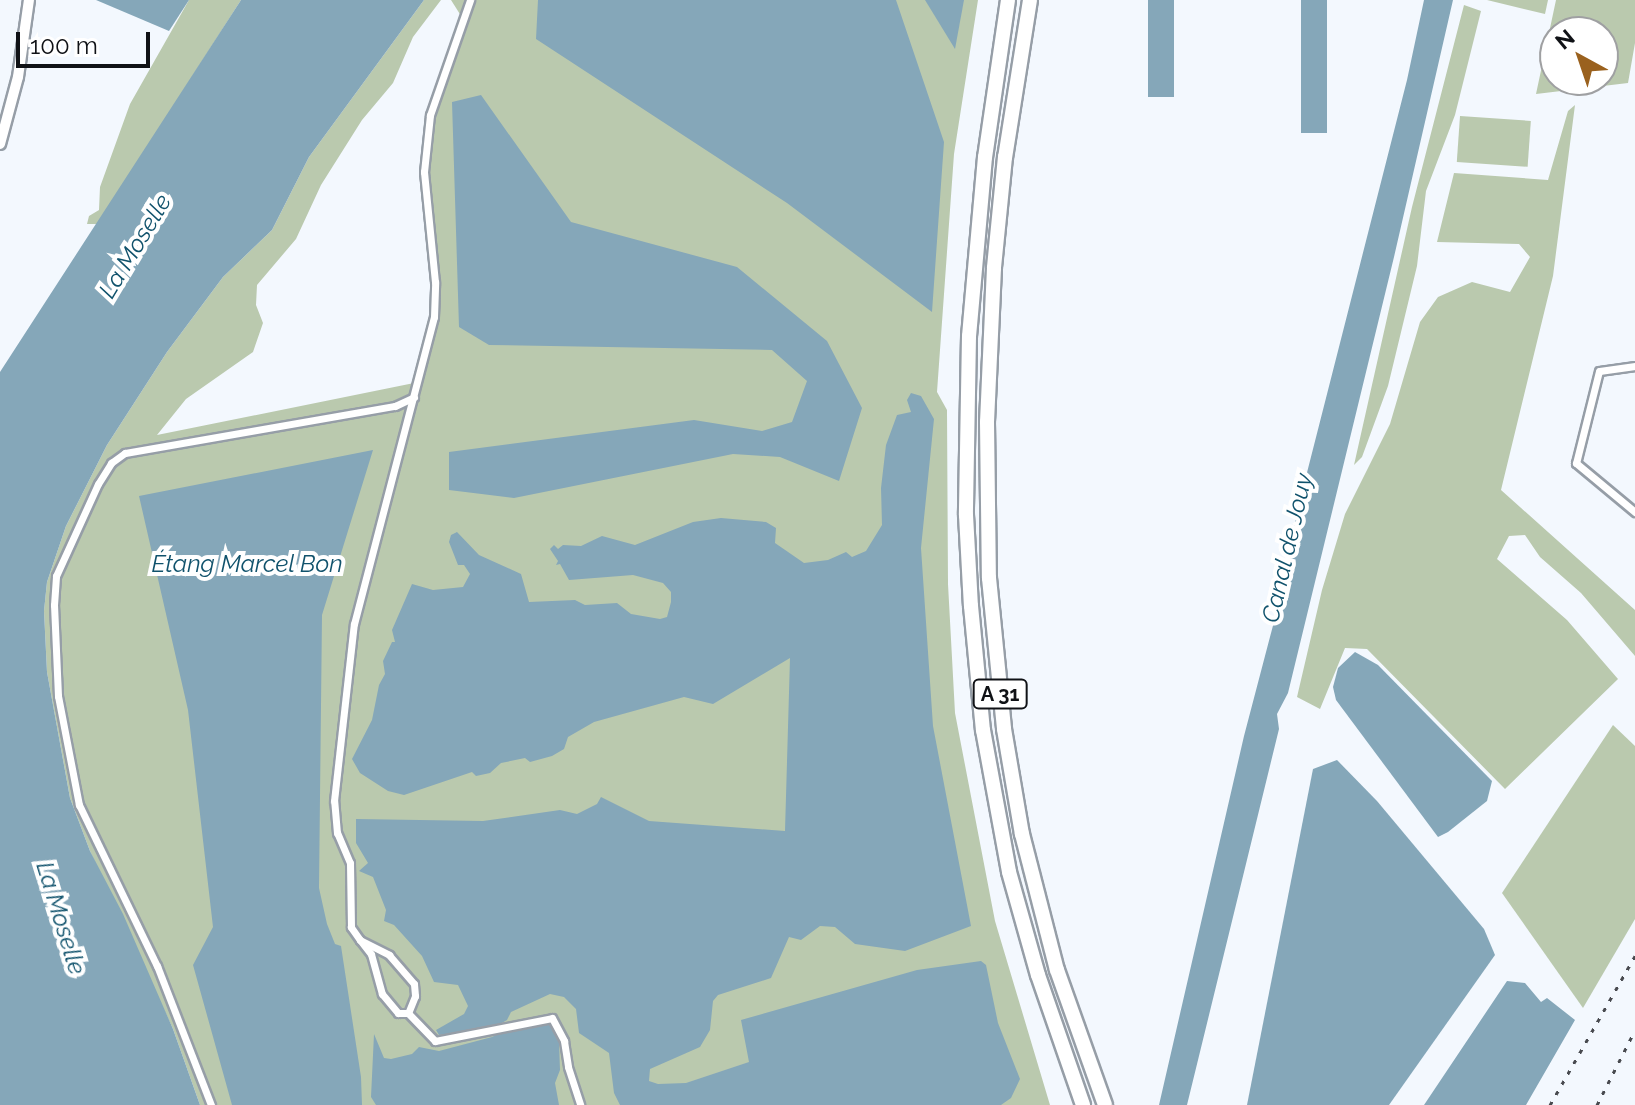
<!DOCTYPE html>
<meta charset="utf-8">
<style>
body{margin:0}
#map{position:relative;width:1635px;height:1105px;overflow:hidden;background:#f3f8fe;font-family:Raleway,sans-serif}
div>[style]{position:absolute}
.green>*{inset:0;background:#bac9ae;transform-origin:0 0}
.water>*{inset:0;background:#85a7b9;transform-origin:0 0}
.roads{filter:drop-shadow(2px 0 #969ea7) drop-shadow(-2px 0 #969ea7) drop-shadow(0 2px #969ea7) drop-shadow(0 -2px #969ea7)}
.street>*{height:7px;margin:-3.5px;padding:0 3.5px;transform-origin:3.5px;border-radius:3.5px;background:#fff}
.secondary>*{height:10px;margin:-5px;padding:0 5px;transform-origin:5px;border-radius:5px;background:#fff}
.highway>*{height:14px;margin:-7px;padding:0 7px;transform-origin:7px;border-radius:7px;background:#fff}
.rail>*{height:3px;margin-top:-1.5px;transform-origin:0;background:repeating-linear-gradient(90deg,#484a4f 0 4px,transparent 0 12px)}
span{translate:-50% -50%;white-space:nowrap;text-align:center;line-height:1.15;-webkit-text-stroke:8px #fff;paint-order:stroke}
.shield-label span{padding:2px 6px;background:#fff;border:2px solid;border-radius:6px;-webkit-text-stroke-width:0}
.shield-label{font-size:20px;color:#101216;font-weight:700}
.water-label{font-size:24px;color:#10526c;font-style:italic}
.north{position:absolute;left:1539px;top:16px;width:80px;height:80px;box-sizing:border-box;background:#fff;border:2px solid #9fa0a2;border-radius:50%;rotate:320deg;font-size:22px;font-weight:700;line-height:32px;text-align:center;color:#101216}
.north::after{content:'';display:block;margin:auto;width:28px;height:36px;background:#9a611e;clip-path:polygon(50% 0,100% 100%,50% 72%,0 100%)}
.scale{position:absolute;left:16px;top:32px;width:134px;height:36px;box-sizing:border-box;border:4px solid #101216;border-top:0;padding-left:10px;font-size:24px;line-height:28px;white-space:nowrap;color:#101216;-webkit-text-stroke:6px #fff;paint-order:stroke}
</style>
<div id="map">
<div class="green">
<div style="clip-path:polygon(189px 0,241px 0,98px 224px,87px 224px,89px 216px,99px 210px,100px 187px,130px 104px)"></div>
<div style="clip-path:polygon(424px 0,441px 0,413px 37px,393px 83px,362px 120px,321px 185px,296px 239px,257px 285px,256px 305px,263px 323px,253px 352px,186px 399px,157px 435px,419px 382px,434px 317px,424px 172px,430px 115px,463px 19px,451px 0,978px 0,954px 154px,937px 392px,947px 410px,948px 584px,955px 713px,995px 921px,1050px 1105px,200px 1105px,173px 1029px,90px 851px,70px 798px,47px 672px,44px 611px,47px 582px,66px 526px,107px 445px,167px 352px,223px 277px,272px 230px,309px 157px)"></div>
<div style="clip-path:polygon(1487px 0,1548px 0,1545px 14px)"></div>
<div style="clip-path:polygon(evenodd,1556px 0,1635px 0,1635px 43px,1628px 83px,1536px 94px,1556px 0,1555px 32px,1603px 32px,1603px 80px,1555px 80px,1555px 32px)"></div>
<div style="clip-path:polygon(1464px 5px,1481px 11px,1455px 115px,1426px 191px,1417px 266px,1388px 386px,1362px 457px,1354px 465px,1412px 207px)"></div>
<div style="clip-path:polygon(1575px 105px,1553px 276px,1501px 490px,1635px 610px,1635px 656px,1581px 593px,1540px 557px,1525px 535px,1509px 536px,1497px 559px,1567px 620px,1618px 679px,1505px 789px,1367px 649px,1345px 648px,1320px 709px,1297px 697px,1322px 590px,1345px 514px,1390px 424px,1420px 322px,1438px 297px,1472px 282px,1510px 292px,1530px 257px,1519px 244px,1437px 242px,1454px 173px,1548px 180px,1568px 111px)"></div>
<div style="left:1460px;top:116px;width:71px;height:46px;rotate:4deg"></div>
<div style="clip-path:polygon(1613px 725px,1635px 746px,1635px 919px,1583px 1008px,1502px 893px)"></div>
</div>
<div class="water">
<div style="clip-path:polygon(96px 0,189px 0,169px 31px)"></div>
<div style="clip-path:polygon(241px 0,424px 0,309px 157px,272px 230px,223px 277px,167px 352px,107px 445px,66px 526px,47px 582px,44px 611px,47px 672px,70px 798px,90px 851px,123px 914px,173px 1029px,200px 1105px,0 1105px,0 372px)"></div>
<div style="clip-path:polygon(538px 0,896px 0,944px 142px,932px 312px,787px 203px,536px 39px)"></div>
<div style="clip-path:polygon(925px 0,964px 0,955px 49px)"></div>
<div style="left:1148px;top:0;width:26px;height:97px"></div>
<div style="left:1301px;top:0;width:26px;height:133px"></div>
<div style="clip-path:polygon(1424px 0,1453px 0,1394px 257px,1288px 693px,1277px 714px,1279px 729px,1187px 1105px,1159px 1105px,1244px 736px,1276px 614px,1299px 504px,1407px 80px)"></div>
<div style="clip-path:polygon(481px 95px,571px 222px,737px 267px,827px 341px,862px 408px,839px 481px,780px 457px,733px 454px,514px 498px,449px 490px,449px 452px,694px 420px,762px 431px,792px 422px,807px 381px,772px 350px,489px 345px,459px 327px,452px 102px)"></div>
<div style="clip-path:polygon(911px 393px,921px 396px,934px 419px,921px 548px,933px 726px,971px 926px,905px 951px,855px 944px,835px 927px,820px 926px,801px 940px,789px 937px,771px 978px,718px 995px,713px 1001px,710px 1030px,700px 1047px,650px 1069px,649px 1081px,658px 1084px,686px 1083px,749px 1062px,741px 1020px,917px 970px,981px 961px,986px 965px,998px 1023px,1020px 1079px,1011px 1098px,1001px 1105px,620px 1105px,614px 1093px,609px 1053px,579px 1033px,576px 1009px,564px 997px,550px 994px,511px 1012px,507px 1020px,493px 1028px,439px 1035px,436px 1030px,464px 1014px,468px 1006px,458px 985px,434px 982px,422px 956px,394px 925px,384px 921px,386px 910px,373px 877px,359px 871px,368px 863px,356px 843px,356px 819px,483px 821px,560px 810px,577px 814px,597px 804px,601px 797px,649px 821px,785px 831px,790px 658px,713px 704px,684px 697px,594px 722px,568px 737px,564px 749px,552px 756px,530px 762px,525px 758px,501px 763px,490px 773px,476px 776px,472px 772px,404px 795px,388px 791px,360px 773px,352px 759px,372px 720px,379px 685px,385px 674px,383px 661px,392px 642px,395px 642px,392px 630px,412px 584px,433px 590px,463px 587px,470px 574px,464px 565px,458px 565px,449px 542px,451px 535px,457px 532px,479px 555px,521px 574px,529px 602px,575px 600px,585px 605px,617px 603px,631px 614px,660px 619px,667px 617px,671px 602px,671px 592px,663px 583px,633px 575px,569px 580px,560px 564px,556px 565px,558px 561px,550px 549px,554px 545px,558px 549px,563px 545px,581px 546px,602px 536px,635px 545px,693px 522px,721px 518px,766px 522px,776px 528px,775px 543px,804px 563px,828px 560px,846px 552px,852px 557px,866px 551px,882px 525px,881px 488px,886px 445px,897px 415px,911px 412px,907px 400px)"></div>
<div style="clip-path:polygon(373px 450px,322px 615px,319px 888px,327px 924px,335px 944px,341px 946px,361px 1077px,362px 1105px,232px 1105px,193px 965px,213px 927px,188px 710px,139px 496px)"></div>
<div style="clip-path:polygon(1355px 652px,1378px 665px,1492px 781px,1487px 801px,1448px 832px,1438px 837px,1336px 700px,1333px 687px,1338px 668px)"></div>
<div style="clip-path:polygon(1337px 760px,1377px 801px,1484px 929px,1495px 955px,1389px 1105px,1247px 1105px,1313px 769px)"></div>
<div style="clip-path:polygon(1507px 981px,1525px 983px,1541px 1002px,1547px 998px,1575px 1020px,1526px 1105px,1424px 1105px)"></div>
<div style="clip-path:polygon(550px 1020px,559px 1041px,560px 1070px,555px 1083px,559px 1105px,376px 1105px,371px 1097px,374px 1034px,384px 1058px,391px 1059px,412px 1054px,419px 1047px,439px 1051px,492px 1037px,514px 1026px)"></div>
</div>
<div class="roads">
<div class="street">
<div style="left:1635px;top:366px;width:36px;rotate:172deg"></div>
<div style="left:1599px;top:371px;width:95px;rotate:104deg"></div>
<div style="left:1576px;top:463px;width:77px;rotate:39.7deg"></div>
<div style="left:360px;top:940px;width:33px;rotate:27deg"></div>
<div style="left:389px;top:955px;width:38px;rotate:49deg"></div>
<div style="left:414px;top:984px;width:12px;rotate:85deg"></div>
<div style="left:415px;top:996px;width:18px;rotate:112deg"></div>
<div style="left:408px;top:1013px;width:10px;rotate:180deg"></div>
<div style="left:398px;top:1013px;width:25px;rotate:-130deg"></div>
<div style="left:382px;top:994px;width:41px;rotate:-105.4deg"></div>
<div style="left:371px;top:954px;width:18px;rotate:-128deg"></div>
<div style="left:360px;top:940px;width:16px;rotate:-125deg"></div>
<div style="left:351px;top:927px;width:64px;rotate:-90.9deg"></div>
<div style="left:350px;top:863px;width:33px;rotate:-113deg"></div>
<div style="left:337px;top:833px;width:32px;rotate:-95deg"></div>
<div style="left:334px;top:801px;width:178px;rotate:-83.6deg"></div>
<div style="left:354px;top:624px;width:317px;rotate:-75.4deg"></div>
<div style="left:434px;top:317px;width:35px;rotate:-88deg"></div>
<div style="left:435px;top:282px;width:111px;rotate:-95.7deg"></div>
<div style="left:424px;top:172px;width:57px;rotate:-84deg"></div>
<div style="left:430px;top:115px;width:122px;rotate:-70.8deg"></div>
<div style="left:408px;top:1013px;width:39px;rotate:46deg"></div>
<div style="left:435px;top:1041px;width:119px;rotate:-11.1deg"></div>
<div style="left:552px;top:1018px;width:26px;rotate:62deg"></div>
<div style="left:564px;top:1041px;width:26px;rotate:81deg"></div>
<div style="left:568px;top:1067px;width:40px;rotate:72deg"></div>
<div style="left:211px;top:1105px;width:149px;rotate:-111.2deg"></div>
<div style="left:157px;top:966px;width:179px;rotate:-115.8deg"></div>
<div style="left:79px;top:805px;width:111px;rotate:-100.9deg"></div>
<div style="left:58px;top:696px;width:91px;rotate:-92.5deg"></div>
<div style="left:54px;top:605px;width:29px;rotate:-86deg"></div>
<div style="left:56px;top:576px;width:101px;rotate:-65.5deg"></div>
<div style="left:98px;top:484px;width:25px;rotate:-58deg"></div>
<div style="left:111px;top:463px;width:17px;rotate:-36deg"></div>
<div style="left:125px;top:453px;width:274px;rotate:-9.9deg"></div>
<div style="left:395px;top:406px;width:21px;rotate:-25deg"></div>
</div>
<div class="secondary">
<div style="left:0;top:144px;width:69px;rotate:-75deg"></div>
<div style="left:18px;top:77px;width:78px;rotate:-81.9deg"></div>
</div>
<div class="highway">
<div style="left:1008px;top:0;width:159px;rotate:98.3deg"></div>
<div style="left:985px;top:157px;width:180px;rotate:95.1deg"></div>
<div style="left:969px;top:336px;width:179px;rotate:91deg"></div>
<div style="left:966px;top:515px;width:91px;rotate:86.9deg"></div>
<div style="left:971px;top:606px;width:125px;rotate:84.5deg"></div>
<div style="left:983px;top:730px;width:144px;rotate:79.6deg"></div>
<div style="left:1009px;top:872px;width:107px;rotate:74.3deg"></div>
<div style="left:1038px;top:975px;width:138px;rotate:70.9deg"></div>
<div style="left:1030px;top:0;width:159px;rotate:99deg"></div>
<div style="left:1005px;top:157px;width:112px;rotate:95.7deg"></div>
<div style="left:994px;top:268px;width:154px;rotate:92.6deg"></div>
<div style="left:987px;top:422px;width:156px;rotate:89.3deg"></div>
<div style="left:989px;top:578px;width:152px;rotate:84.3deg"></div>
<div style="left:1004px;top:729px;width:107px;rotate:80.3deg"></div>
<div style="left:1022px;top:834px;width:140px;rotate:75.6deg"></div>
<div style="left:1057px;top:970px;width:143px;rotate:70.4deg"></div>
</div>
</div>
<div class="rail">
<div style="left:1550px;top:1105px;width:172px;rotate:-60.3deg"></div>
<div style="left:1597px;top:1105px;width:84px;rotate:-63.1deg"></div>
</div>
<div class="shield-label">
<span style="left:1000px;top:694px">A 31</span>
</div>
<div class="water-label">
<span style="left:135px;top:246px;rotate:-59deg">La Moselle</span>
<span style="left:1287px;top:548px;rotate:-77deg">Canal de Jouy</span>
<span style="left:247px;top:564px">Étang Marcel Bon</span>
<span style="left:61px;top:918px;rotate:73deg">La Moselle</span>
</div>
<div class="north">N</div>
<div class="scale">100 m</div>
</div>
